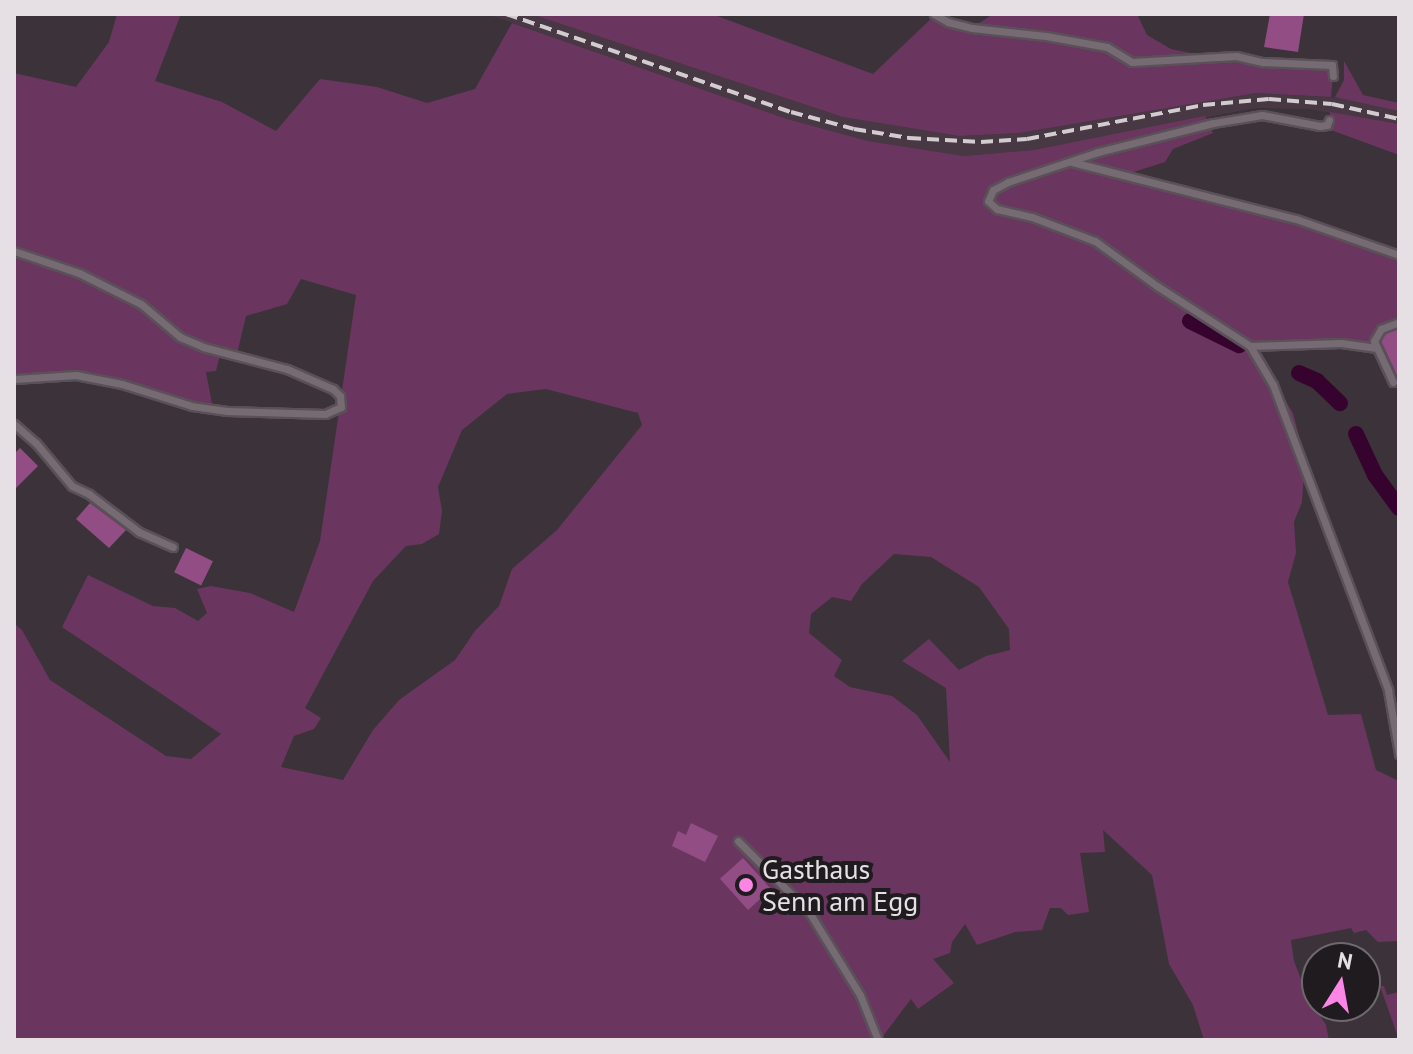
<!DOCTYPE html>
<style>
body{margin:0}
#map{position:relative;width:1413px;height:1054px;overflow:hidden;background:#3c3239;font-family:"PT Sans",sans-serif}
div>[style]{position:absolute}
.built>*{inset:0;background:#483844}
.green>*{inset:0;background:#6a3660}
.canal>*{height:16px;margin:-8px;padding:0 8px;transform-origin:8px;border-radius:8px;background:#36032f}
.building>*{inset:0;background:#934d85;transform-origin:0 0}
.roads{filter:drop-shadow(2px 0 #5a5158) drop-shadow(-2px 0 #5a5158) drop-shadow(0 2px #5a5158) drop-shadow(0 -2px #5a5158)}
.lane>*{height:7px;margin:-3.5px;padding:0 3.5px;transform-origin:3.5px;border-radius:3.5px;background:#776b73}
.rail>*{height:4px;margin-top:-2px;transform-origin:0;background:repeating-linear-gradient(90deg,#d2cbd0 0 12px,transparent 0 18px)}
.dots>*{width:22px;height:22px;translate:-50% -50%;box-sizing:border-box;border:4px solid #201b1f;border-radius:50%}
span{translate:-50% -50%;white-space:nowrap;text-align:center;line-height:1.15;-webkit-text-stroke:8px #201b1f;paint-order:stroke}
.poi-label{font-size:28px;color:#e6dfe4}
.left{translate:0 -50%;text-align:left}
.frame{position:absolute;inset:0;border:16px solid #e6dfe4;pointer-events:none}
.north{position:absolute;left:1301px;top:942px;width:80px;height:80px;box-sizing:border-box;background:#201b1f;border:2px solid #6f696e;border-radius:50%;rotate:11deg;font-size:22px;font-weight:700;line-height:32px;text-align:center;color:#e6dfe4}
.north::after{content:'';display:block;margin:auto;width:28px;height:36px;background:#fb86e5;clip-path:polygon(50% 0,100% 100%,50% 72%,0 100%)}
</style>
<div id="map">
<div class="built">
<div style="clip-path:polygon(487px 14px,531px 14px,843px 117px,959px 136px,1019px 133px,1256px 93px,1344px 98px,1385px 107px,1399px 111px,1399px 124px,1308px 109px,1256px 108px,1034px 150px,964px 156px,868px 141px,787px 119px)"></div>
</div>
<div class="green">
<div style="clip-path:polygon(evenodd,117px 14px,181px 14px,155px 81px,222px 102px,276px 131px,320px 79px,377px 87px,427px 103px,475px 89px,512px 23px,787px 119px,868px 141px,964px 156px,1034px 150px,1205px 116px,1213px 133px,1173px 149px,1165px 162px,1124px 175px,1259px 209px,1399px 258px,1399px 318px,1376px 330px,1368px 344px,1251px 346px,1293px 413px,1305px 459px,1302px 502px,1294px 522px,1296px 553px,1288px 582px,1328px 715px,1361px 714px,1376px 770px,1399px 781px,1399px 941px,1378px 942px,1366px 930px,1354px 933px,1351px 928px,1291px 940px,1294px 961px,1307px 995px,1326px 1025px,1329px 1040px,1204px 1040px,1193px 1005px,1169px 964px,1152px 875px,1103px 830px,1105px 852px,1080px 853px,1089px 912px,1068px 915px,1061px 908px,1050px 908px,1042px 930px,1015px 932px,977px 945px,965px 924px,952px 942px,950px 953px,933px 959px,954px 983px,918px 1009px,911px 999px,880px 1040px,14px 1040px,14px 623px,22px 630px,50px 680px,166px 756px,191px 759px,221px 734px,62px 627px,88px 575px,153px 606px,175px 608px,198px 621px,207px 613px,197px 589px,211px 586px,250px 593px,294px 612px,320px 541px,356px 295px,301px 279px,287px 304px,246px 316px,237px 354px,221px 351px,216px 371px,206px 372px,213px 409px,77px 375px,14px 379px,14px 73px,76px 87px,109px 42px,117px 14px,546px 389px,638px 413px,642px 425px,557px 530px,512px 569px,499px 606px,475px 631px,455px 660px,399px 700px,373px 730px,343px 780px,281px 767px,294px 736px,314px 729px,321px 718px,305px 708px,373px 581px,406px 546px,422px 544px,439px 534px,442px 511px,438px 487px,462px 430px,507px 394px,546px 389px,117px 14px,894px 554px,931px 557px,979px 587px,1009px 629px,1010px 650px,986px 656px,959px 670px,929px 639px,902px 661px,946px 688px,950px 762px,917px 715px,892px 696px,850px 687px,834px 676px,842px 660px,809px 633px,811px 614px,832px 597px,851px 601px,862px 584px,894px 554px)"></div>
<div style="clip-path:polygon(531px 14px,712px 14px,873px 74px,935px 15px,972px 28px,993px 14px,1137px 14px,1147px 35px,1171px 49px,1214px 58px,1332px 65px,1333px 76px,1331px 97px,1256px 93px,1019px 133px,959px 136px,843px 117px)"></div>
<div style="clip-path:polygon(1344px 61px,1363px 95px,1399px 103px,1399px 111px,1335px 97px,1344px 80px)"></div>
<div style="clip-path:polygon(1330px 112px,1399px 124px,1399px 155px,1320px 126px,1329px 120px)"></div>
<div style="clip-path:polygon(1380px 986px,1384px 986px,1387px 995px,1399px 992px,1399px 1040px)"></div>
</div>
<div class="canal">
<div style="left:1190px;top:321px;width:55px;rotate:26.1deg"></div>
<div style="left:1299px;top:373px;width:20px;rotate:24deg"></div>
<div style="left:1317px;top:381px;width:32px;rotate:44deg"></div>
<div style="left:1356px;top:434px;width:45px;rotate:65.1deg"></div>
<div style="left:1375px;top:475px;width:41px;rotate:54deg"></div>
</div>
<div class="building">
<div style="clip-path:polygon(1270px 14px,1304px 14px,1298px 52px,1264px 47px)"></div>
<div style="clip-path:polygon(1399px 329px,1399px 380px,1381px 341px,1385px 334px)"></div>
<div style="clip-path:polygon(20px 448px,38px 466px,14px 490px,14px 454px)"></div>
<div style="clip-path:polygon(90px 503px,126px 530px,109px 548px,76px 519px)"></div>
<div style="left:186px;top:548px;width:30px;height:27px;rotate:26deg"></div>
<div style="clip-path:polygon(691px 823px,718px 836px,705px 862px,672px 846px,678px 831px,686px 835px)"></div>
<div style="left:743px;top:858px;width:42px;height:31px;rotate:48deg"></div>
</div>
<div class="roads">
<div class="lane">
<div style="left:934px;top:14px;width:16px;rotate:30deg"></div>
<div style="left:948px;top:22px;width:25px;rotate:14deg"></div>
<div style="left:972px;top:28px;width:74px;rotate:6.2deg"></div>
<div style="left:1046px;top:36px;width:62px;rotate:10.2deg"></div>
<div style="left:1107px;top:47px;width:29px;rotate:31deg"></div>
<div style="left:1132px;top:62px;width:104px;rotate:-3.3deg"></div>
<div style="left:1236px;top:56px;width:28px;rotate:13deg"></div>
<div style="left:1263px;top:62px;width:69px;rotate:2.5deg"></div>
<div style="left:1332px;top:65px;width:11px;rotate:85deg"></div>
<div style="left:1329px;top:120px;width:5px;rotate:112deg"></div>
<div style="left:1327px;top:125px;width:7px;rotate:172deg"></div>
<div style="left:1320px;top:126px;width:59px;rotate:-169.3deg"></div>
<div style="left:1262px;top:115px;width:50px;rotate:170.7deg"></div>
<div style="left:1213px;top:123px;width:119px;rotate:165.8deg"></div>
<div style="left:1098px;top:152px;width:95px;rotate:161.6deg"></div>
<div style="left:1008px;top:182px;width:17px;rotate:152deg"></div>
<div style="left:993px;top:190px;width:12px;rotate:114deg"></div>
<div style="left:988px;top:201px;width:12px;rotate:42deg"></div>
<div style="left:997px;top:209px;width:36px;rotate:13deg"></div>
<div style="left:1032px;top:217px;width:67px;rotate:20.9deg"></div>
<div style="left:1095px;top:241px;width:77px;rotate:36deg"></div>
<div style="left:1157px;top:286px;width:111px;rotate:32.8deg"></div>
<div style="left:1250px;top:346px;width:45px;rotate:59.5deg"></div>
<div style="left:1273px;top:385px;width:326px;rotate:69.3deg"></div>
<div style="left:1388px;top:690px;width:65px;rotate:80.2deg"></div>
<div style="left:1072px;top:162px;width:231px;rotate:14.3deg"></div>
<div style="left:1296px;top:219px;width:109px;rotate:19.3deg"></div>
<div style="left:14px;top:251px;width:69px;rotate:18.7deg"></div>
<div style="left:79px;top:273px;width:69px;rotate:26.6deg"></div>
<div style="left:141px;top:304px;width:51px;rotate:40.2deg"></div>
<div style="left:180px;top:337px;width:25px;rotate:23deg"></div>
<div style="left:203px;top:347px;width:87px;rotate:14.7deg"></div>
<div style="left:287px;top:369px;width:50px;rotate:23.5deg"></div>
<div style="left:333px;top:389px;width:10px;rotate:45deg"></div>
<div style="left:340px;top:396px;width:11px;rotate:85deg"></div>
<div style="left:341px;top:407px;width:17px;rotate:156deg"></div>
<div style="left:325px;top:414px;width:98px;rotate:-178.2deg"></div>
<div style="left:227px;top:411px;width:35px;rotate:-172deg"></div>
<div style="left:192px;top:406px;width:73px;rotate:-162.6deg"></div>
<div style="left:122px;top:384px;width:47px;rotate:-168.9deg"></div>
<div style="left:76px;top:375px;width:62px;rotate:176.3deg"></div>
<div style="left:1250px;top:346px;width:91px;rotate:-1.9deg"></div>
<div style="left:1341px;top:343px;width:34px;rotate:8deg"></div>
<div style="left:1393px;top:382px;width:45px;rotate:-114.9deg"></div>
<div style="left:1374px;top:341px;width:14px;rotate:-60deg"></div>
<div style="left:1381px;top:329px;width:19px;rotate:-21deg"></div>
<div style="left:14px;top:424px;width:29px;rotate:41deg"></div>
<div style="left:36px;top:443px;width:56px;rotate:50.1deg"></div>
<div style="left:72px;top:486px;width:19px;rotate:25deg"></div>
<div style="left:89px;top:494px;width:63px;rotate:37.2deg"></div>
<div style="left:139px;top:532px;width:37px;rotate:24deg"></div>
<div style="left:738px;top:841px;width:100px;rotate:45deg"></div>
<div style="left:809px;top:912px;width:97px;rotate:58.4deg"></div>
<div style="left:860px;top:995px;width:48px;rotate:68.2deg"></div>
</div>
</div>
<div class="rail">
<div style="left:506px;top:14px;width:301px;rotate:19deg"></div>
<div style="left:791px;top:112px;width:65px;rotate:15.1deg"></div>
<div style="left:854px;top:129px;width:56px;rotate:9.3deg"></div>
<div style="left:909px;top:138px;width:72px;rotate:3.2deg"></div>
<div style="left:981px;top:142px;width:46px;rotate:-3.7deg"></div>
<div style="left:1027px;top:139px;width:179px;rotate:-10.9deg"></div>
<div style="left:1203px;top:105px;width:66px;rotate:-5.2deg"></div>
<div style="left:1269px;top:99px;width:63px;rotate:4.5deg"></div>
<div style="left:1332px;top:104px;width:69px;rotate:12.6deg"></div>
</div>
<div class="dots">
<div style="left:746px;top:885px;background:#fb86e5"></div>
</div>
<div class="poi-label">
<span class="left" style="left:762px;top:885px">Gasthaus<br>Senn am Egg</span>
</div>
<div class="frame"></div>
<div class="north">N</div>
</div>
